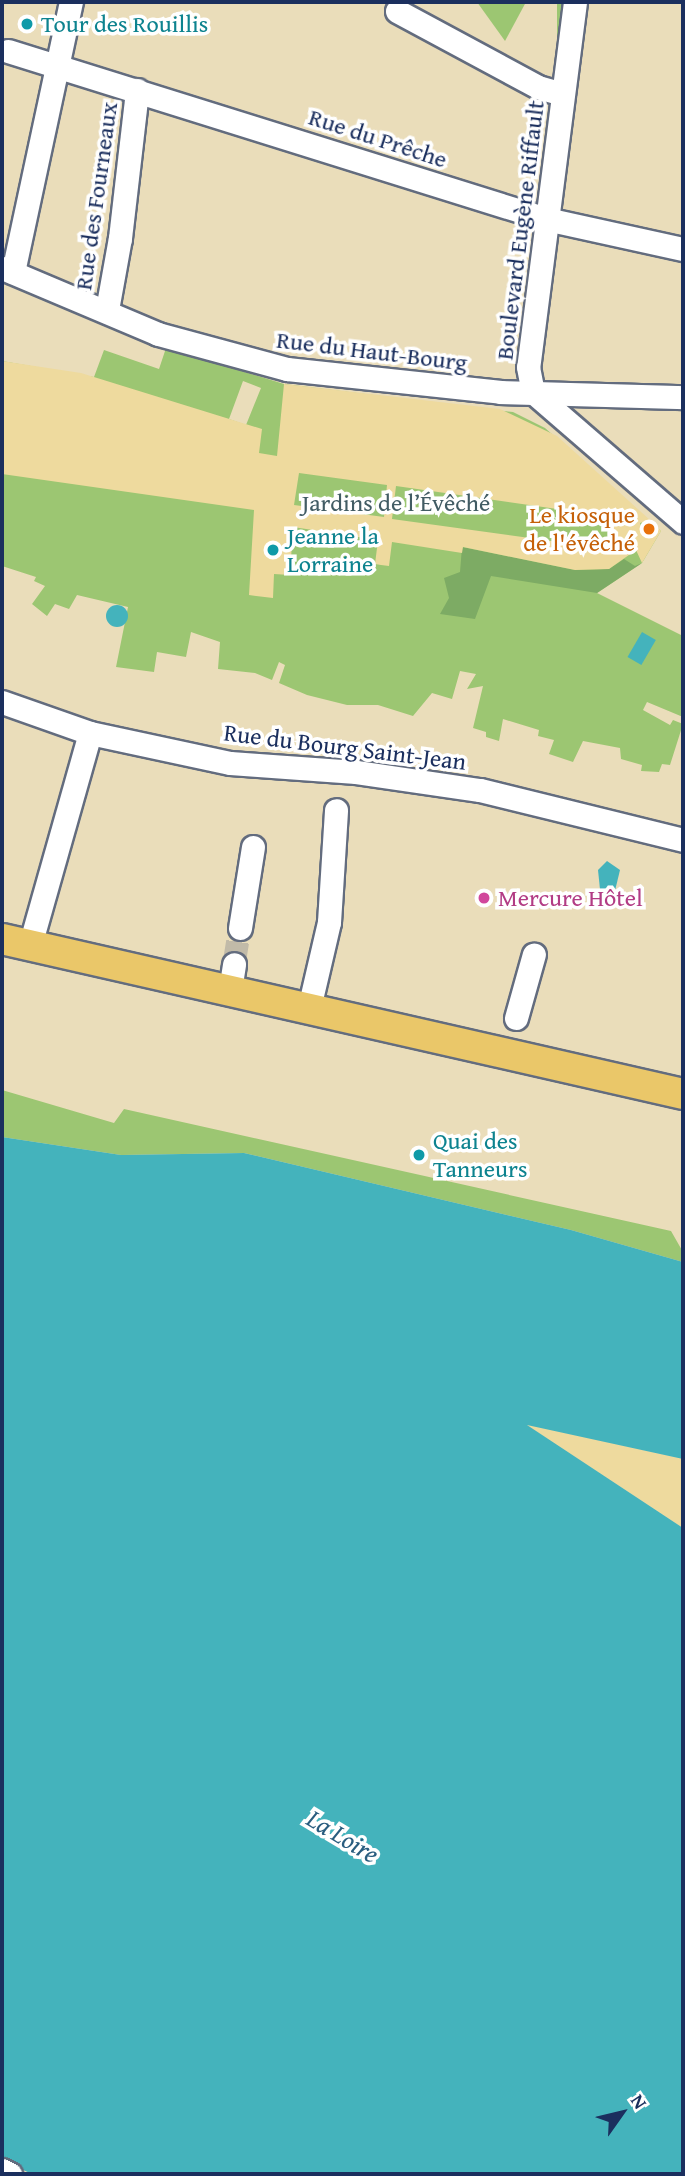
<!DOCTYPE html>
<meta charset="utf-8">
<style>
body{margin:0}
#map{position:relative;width:685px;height:2176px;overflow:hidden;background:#eaddba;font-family:"Gentium Book Plus",serif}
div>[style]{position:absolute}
.green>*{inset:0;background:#9cc672;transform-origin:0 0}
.forest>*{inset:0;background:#7dab64}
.sand>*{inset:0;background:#eeda9e}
.water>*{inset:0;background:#44b3bc;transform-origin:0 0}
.round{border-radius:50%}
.minor-tunnel>*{height:23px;margin-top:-11.5px;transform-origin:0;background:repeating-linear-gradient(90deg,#c1baa8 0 23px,transparent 0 34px)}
.roads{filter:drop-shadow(2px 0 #636c7e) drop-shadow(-2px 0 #636c7e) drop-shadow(0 2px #636c7e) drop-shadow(0 -2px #636c7e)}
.minor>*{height:23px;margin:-11.5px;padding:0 11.5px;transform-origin:11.5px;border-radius:11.5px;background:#fff}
.major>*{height:30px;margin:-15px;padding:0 15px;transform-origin:15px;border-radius:15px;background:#eac769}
.dots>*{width:19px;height:19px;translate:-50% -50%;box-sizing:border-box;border:4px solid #fff;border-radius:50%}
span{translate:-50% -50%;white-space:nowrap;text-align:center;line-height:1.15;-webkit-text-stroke:7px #fff;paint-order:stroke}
.culture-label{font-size:24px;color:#0d838f}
.left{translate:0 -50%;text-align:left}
.street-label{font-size:24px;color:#1b2f5e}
.park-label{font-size:24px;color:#425c64}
.food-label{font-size:24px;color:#c56008}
.right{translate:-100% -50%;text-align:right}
.hotel-label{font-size:24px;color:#b23c85}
.water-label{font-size:26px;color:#295d7f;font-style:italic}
.frame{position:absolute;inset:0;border:4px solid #1b2f5e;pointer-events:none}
.north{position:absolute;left:587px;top:2078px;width:70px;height:70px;-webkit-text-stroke:5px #fff;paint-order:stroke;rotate:56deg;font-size:19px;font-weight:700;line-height:28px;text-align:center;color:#1b2f5e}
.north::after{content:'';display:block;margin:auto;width:24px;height:32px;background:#1b2f5e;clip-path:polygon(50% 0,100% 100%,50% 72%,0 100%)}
</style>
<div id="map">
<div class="green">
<div style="clip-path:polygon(477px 2px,526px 2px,505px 41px)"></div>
<div style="left:557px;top:2px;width:6px;height:67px"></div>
<div style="clip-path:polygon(evenodd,166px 348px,284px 384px,513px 412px,545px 428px,661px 531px,642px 563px,597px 593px,683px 636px,683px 717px,647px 702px,643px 710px,670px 725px,673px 720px,683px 724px,670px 765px,662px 764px,659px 772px,641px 771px,642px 765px,621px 759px,620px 748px,583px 741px,573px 762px,549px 754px,554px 740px,538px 736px,539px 730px,503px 719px,499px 741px,486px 737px,486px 732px,473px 728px,483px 686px,467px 689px,476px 674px,460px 671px,452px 699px,432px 693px,413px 716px,378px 705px,347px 705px,307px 695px,279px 683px,285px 665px,279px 662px,272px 680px,255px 673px,218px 669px,220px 642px,191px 632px,186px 657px,157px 652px,154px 672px,116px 667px,128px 607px,77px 595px,69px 609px,55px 604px,47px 616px,32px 604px,45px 586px,34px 581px,36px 577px,2px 566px,2px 361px,94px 377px,104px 350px,159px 369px,166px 348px,243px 381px,261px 388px,246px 425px,229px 419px,243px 381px)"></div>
<div style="clip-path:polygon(2px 1090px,114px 1123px,124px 1109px,671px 1231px,683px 1252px,683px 1262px,571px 1230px,244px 1153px,121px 1155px,2px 1137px)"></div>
</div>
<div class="forest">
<div style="clip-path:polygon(462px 547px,575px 570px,609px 569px,624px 559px,635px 566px,642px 563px,597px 593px,491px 576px,475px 619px,440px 614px,449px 598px,444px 578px,460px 572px)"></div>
</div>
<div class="sand">
<div style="clip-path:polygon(evenodd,2px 361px,81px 373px,262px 429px,259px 453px,277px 456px,284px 384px,500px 409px,557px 436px,650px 520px,640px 523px,642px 534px,655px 536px,657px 527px,661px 531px,642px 563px,636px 550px,609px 569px,575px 570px,463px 547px,462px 553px,392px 542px,389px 566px,381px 565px,375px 564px,378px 540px,293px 527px,290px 575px,274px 574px,273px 598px,249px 595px,254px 510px,2px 474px,2px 361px,299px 473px,387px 485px,384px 517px,294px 505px,299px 473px,2px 361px,396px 486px,613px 517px,609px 549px,392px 519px,396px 486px)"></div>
<div style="clip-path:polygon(525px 1424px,683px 1459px,683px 1528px)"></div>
</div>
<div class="water">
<div class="round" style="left:106px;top:605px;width:22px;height:22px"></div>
<div style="left:642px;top:632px;width:16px;height:29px;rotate:30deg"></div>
<div style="clip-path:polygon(607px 861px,620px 870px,613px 899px,606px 902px,601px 899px,598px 870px)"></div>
<div style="clip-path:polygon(2px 1137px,121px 1155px,244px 1153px,571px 1230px,683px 1262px,683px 1459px,527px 1425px,683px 1528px,683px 2174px,32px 2174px,10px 2164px,2px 2170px)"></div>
</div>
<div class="minor-tunnel">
<div style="left:234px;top:964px;width:36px;rotate:-81deg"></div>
</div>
<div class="roads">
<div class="minor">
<div style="left:575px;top:2px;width:368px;rotate:97.3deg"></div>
<div style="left:528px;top:367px;width:25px;rotate:79deg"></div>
<div style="left:533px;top:392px;width:198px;rotate:40.9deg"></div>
<div style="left:397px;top:11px;width:160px;rotate:28.3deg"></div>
<div style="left:538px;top:87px;width:25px;rotate:16deg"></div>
<div style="left:8px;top:51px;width:564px;rotate:17.34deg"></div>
<div style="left:546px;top:219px;width:140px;rotate:12.4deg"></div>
<div style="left:2px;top:268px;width:169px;rotate:22.9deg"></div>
<div style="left:158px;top:334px;width:134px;rotate:15.2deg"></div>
<div style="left:287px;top:369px;width:215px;rotate:6.1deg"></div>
<div style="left:501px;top:392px;width:182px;rotate:1.6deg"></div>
<div style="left:13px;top:272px;width:276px;rotate:-77.9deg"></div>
<div style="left:107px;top:310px;width:73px;rotate:-79.8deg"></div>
<div style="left:120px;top:238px;width:149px;rotate:-83.4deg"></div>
<div style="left:2px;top:702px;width:93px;rotate:19.4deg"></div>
<div style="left:90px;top:733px;width:143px;rotate:12.1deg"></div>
<div style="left:230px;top:763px;width:126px;rotate:4.1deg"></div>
<div style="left:356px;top:772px;width:125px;rotate:8.3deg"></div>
<div style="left:480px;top:790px;width:209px;rotate:13.8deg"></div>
<div style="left:240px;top:928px;width:82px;rotate:-80.9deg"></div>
<div style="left:30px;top:945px;width:220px;rotate:-74.2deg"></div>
<div style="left:230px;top:990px;width:26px;rotate:-81deg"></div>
<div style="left:309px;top:1008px;width:88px;rotate:-76.9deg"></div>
<div style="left:329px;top:922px;width:112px;rotate:-86.4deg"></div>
<div style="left:516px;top:1018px;width:66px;rotate:-74.3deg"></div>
<div style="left:2px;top:2170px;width:9px;rotate:27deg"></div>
</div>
<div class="major">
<div style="left:2px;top:939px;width:698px;rotate:12.82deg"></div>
</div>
</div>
<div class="dots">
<div style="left:27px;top:24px;background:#0f9aa8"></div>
<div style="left:649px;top:529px;background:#e8710a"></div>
<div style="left:273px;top:550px;background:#0f9aa8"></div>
<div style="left:484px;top:898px;background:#d1479c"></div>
<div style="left:419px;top:1155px;background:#0f9aa8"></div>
</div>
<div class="culture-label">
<span class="left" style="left:41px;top:24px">Tour des Rouillis</span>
<span class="left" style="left:287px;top:550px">Jeanne la<br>Lorraine</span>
<span class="left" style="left:433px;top:1155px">Quai des<br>Tanneurs</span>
</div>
<div class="street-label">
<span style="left:378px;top:138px;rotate:18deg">Rue du Prêche</span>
<span style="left:96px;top:196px;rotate:-82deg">Rue des Fourneaux</span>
<span style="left:520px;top:230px;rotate:-83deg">Boulevard Eugène Riffault</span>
<span style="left:372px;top:351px;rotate:7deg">Rue du Haut-Bourg</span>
<span style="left:345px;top:747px;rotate:7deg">Rue du Bourg Saint-Jean</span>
</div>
<div class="park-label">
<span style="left:396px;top:503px">Jardins de l’Évêché</span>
</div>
<div class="food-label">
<span class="right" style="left:635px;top:529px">Le kiosque<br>de l'évêché</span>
</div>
<div class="hotel-label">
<span class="left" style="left:498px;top:898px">Mercure Hôtel</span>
</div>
<div class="water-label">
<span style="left:343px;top:1836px;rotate:31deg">La Loire</span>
</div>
<div class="frame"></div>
<div class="north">N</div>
</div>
